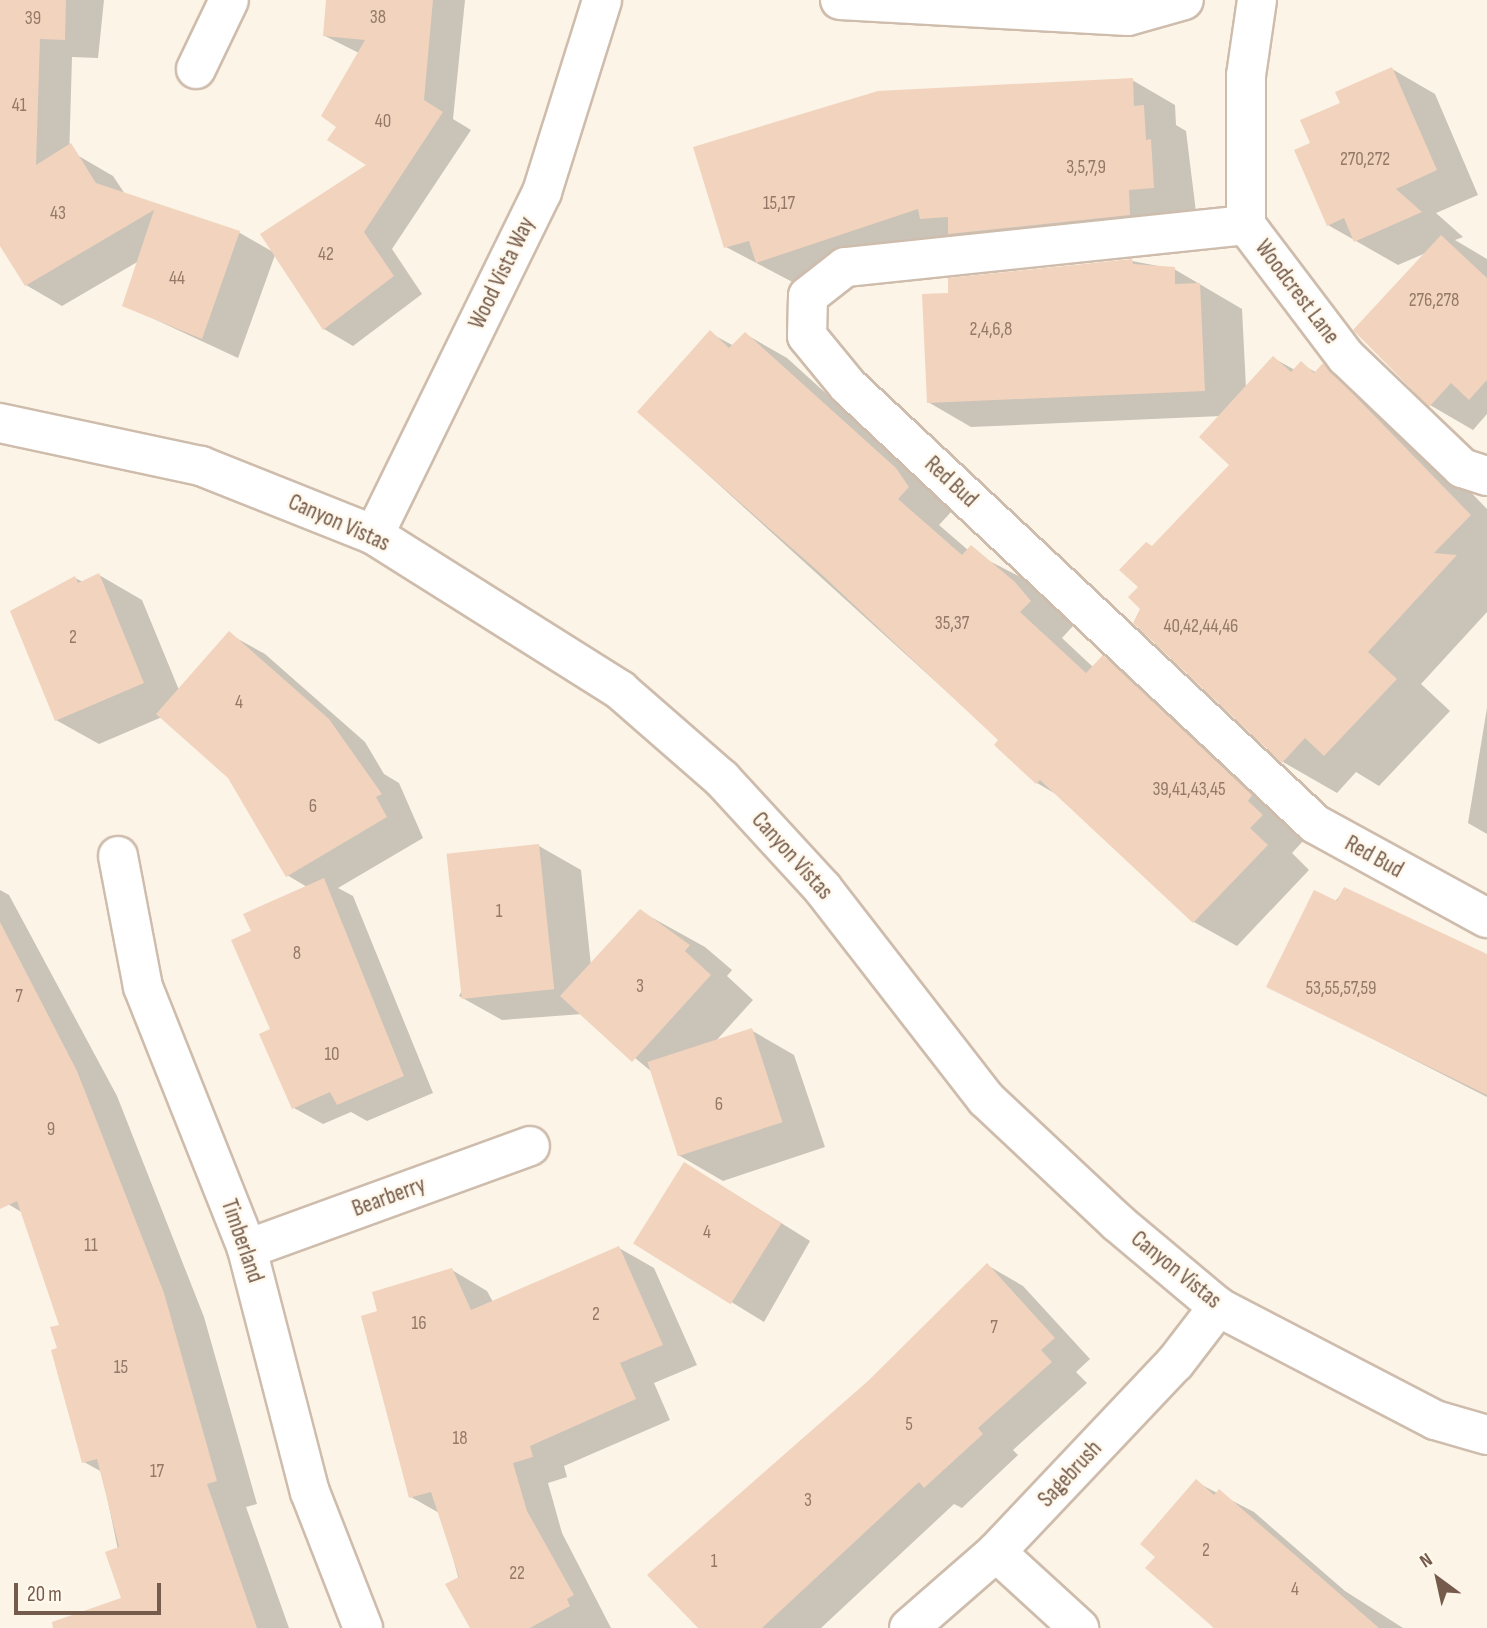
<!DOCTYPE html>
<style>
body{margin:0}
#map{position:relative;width:1487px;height:1628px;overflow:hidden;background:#fcf4e6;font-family:"Sofia Sans Condensed",sans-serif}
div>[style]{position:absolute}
.shadow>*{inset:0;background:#0003}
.building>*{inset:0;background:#f1d3be;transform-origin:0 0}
.roads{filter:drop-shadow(2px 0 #cebcac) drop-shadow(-2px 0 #cebcac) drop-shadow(0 2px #cebcac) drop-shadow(0 -2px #cebcac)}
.minor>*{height:38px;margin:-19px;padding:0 19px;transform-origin:19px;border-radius:19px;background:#fff}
.tertiary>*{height:38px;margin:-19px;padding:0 19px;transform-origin:19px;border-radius:19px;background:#fff}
span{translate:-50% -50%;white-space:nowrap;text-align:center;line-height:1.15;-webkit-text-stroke:5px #fff8ec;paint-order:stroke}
.number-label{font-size:19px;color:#947968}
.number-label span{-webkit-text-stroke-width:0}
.street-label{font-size:23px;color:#755b4b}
.north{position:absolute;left:1403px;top:1544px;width:70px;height:70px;-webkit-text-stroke:5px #fff8ec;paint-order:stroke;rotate:327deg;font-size:19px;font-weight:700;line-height:28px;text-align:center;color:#755b4b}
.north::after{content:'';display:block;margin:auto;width:24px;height:32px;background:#755b4b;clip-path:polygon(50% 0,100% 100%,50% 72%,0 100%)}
.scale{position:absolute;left:14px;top:1583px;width:147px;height:32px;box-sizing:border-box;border:4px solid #755b4b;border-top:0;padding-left:9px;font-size:21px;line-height:24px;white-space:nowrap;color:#755b4b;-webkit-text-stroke:5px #fff8ec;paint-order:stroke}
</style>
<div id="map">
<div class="shadow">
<div style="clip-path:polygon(0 0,104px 0,98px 58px,72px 57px,69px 161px,77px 155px,113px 176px,125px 194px,240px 233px,273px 252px,369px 165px,339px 127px,359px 53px,325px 36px,331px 0,465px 0,453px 119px,471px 130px,392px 249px,422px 294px,353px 346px,324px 329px,275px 255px,238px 358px,124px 305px,139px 261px,62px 306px,26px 285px,0 237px)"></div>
<div style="clip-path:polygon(1392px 69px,1435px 94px,1478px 195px,1436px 213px,1463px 237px,1455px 240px,1487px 259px,1487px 414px,1473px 430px,1430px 405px,1428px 252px,1398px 265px,1328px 225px,1312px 144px,1343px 104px)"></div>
<div style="clip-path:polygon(1132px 80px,1175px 105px,1176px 125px,1186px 131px,1196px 212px,1171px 213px,1172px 239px,964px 242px,952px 235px,800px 286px,726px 247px)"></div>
<div style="clip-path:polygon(1132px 261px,1174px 269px,1242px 309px,1246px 388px,1273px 358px,1295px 370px,1301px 364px,1317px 373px,1324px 365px,1378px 397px,1487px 509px,1487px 612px,1421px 684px,1450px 711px,1379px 786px,1356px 772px,1337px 793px,1283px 762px,1143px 608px,1140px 587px,1153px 547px,1232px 465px,1221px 416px,971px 427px,928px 402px,950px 295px)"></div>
<div style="clip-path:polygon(710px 333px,734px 346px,745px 334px,787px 358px,938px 495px,951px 512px,939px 525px,968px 550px,1028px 581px,1073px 626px,1062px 638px,1094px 668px,1103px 657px,1146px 682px,1294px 821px,1289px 826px,1304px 840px,1292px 853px,1309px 870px,1237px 946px,1194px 922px,1061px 797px,1037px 783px,1000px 740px,639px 412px)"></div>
<div style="clip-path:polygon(99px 575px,142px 600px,179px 690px,229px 634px,265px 654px,365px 742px,384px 774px,399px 783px,423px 838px,338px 888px,353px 896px,433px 1093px,367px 1121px,351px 1112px,323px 1124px,294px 1108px,273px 1030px,307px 887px,287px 875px,230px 777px,162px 717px,99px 744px,56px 720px,75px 578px,83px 582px)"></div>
<div style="clip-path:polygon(1487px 708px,1487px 834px,1468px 823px)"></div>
<div style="clip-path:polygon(539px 846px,581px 870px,591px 966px,640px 911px,705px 947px,732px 970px,727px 976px,753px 1000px,714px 1043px,751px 1030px,794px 1055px,825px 1147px,723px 1181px,680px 1156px,652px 1072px,582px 1014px,502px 1020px,459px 996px)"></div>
<div style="clip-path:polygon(1345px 889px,1487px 955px,1487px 1097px,1269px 986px)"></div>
<div style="clip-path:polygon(0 890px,9px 895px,117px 1096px,204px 1317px,257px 1504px,246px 1507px,289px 1628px,134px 1628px,102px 1472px,84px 1462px,59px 1350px,61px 1326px,23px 1213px,8px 1204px,0 1186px)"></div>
<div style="clip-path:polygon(714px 1181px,810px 1241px,764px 1322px,635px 1243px)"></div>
<div style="clip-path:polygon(619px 1248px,654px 1268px,697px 1365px,654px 1383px,670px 1420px,564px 1466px,567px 1477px,548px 1483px,562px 1533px,611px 1628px,472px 1628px,441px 1514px,411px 1497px,380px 1312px,452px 1270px,487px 1291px,493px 1302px)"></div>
<div style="clip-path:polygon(987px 1265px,1023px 1286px,1090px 1359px,1076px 1372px,1087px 1383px,1013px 1450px,1018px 1455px,962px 1508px,954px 1504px,821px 1628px,700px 1628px,869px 1383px)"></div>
<div style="clip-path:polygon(1196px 1482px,1254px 1512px,1345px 1591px,1403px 1628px,1214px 1628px,1158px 1557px)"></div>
</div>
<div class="building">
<div style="clip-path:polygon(0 0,66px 0,65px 40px,40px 39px,36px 165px,71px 143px,96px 183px,240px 231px,202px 339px,122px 306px,154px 210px,25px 286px,0 246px)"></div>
<div style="clip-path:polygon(326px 0,433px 0,424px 100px,443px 112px,364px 232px,394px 276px,323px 330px,260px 234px,366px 165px,327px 140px,336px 127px,321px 116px,365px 40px,323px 36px)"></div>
<div style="clip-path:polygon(1392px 67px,1437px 170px,1396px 189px,1422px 212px,1354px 242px,1344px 218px,1327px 226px,1294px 150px,1310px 143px,1300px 120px,1340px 103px,1335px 92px)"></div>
<div style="clip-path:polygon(1133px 78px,1134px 106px,1144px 105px,1146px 140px,1151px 139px,1154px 188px,1129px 190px,1130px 215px,948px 234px,948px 217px,920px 219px,918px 209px,756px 263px,749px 241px,724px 248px,693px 147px,878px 91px)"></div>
<div style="clip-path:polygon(1441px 235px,1487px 278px,1487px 380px,1469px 400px,1451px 383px,1429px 407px,1353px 330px)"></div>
<div style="clip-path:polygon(1132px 259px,1133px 264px,1175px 267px,1175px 284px,1200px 283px,1205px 391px,927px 403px,922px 294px,948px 293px,948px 278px)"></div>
<div style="clip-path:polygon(710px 330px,729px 348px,745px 332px,896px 468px,909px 487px,898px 499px,962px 555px,971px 545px,1015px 582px,1031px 601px,1020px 612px,1086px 673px,1103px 655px,1252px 795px,1248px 801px,1263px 815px,1250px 828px,1268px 845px,1193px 923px,1040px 780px,1036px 784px,994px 745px,998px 740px,819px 572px,637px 412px)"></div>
<div style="clip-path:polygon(1273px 356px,1291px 372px,1301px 361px,1314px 373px,1323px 363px,1471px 515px,1434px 553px,1457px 555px,1368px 652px,1397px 679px,1324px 756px,1305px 738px,1282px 763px,1133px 623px,1140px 609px,1128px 597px,1138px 587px,1119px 570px,1146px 542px,1152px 546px,1229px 465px,1199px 437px)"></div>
<div style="clip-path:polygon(99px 573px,144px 683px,55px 721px,10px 611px,75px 576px,78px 583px)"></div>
<div style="clip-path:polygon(229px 631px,329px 719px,382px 794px,376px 797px,387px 817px,286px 877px,228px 778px,156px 714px)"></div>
<div style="left:539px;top:844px;width:146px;height:93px;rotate:84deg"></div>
<div style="clip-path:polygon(324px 878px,404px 1076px,337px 1105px,330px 1092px,292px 1109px,259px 1034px,270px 1029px,231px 940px,251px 931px,243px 914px)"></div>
<div style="clip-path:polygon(1344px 887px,1487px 954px,1487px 1095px,1266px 987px,1314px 890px,1337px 901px)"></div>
<div style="clip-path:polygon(640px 909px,690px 945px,685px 951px,711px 975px,632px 1062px,560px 996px)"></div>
<div style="clip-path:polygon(0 922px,77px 1071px,164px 1293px,217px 1481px,207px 1484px,257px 1628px,53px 1628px,52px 1622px,121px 1598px,105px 1552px,119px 1547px,97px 1459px,82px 1463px,51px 1350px,57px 1348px,50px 1327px,59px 1325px,17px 1201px,0 1209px)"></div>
<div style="left:752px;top:1028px;width:99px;height:110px;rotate:72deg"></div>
<div style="left:684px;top:1162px;width:115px;height:96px;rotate:32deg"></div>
<div style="clip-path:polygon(619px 1246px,663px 1345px,620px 1363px,636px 1399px,530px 1446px,533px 1457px,513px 1463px,527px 1511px,574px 1595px,567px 1599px,570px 1606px,530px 1628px,470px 1628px,445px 1584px,459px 1577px,431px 1492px,409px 1498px,361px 1316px,377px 1311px,372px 1292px,452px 1268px,471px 1310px)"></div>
<div style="clip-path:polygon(987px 1263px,1055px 1338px,1041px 1350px,1052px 1362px,978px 1428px,983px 1434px,924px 1488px,919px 1482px,762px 1628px,698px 1628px,647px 1575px,868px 1381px)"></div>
<div style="clip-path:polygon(1196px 1479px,1214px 1495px,1219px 1489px,1379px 1628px,1214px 1628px,1145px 1568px,1155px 1557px,1140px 1544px)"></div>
</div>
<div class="roads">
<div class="minor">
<div style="left:840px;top:0;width:288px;rotate:3.2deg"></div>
<div style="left:1128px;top:16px;width:58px;rotate:-15.9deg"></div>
<div style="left:1257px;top:0;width:76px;rotate:98.3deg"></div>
<div style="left:1246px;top:75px;width:150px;rotate:90deg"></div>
<div style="left:1246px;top:225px;width:166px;rotate:52.9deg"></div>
<div style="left:1346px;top:357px;width:161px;rotate:43.7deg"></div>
<div style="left:1462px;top:468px;width:26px;rotate:18deg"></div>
<div style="left:196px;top:69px;width:76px;rotate:-64.4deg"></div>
<div style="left:1246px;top:225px;width:403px;rotate:174deg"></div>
<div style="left:845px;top:267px;width:47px;rotate:141.9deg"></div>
<div style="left:808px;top:296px;width:40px;rotate:91.4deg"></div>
<div style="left:807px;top:336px;width:65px;rotate:50.6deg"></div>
<div style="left:848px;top:386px;width:640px;rotate:43.16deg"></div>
<div style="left:1315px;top:824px;width:196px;rotate:28.7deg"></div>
<div style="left:374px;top:535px;width:382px;rotate:-63.9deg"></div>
<div style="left:542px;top:192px;width:201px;rotate:-72.6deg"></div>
<div style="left:118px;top:856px;width:133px;rotate:79.2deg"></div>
<div style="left:143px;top:987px;width:282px;rotate:68.3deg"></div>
<div style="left:247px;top:1249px;width:251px;rotate:75.5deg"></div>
<div style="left:310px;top:1492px;width:146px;rotate:68.7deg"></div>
<div style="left:247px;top:1249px;width:301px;rotate:-20deg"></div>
<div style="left:996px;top:1552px;width:113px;rotate:42.5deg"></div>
<div style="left:909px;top:1628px;width:116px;rotate:-41.1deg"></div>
<div style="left:996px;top:1552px;width:260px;rotate:-46.6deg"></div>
<div style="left:1175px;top:1363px;width:71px;rotate:-52.5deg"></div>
</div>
<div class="tertiary">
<div style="left:0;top:423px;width:206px;rotate:12.1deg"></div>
<div style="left:201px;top:466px;width:186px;rotate:21.7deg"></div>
<div style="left:374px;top:535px;width:291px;rotate:32.2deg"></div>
<div style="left:620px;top:690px;width:135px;rotate:41.1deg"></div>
<div style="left:722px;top:779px;width:149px;rotate:47.4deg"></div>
<div style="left:823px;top:889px;width:266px;rotate:52.2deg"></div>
<div style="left:986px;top:1099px;width:181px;rotate:43.2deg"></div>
<div style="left:1118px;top:1223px;width:131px;rotate:40deg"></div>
<div style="left:1218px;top:1307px;width:245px;rotate:27.5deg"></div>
<div style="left:1435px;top:1420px;width:54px;rotate:16.1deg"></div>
</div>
</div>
<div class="number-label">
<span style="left:378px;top:18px">38</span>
<span style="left:33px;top:19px">39</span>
<span style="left:19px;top:106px">41</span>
<span style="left:383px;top:122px">40</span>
<span style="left:1365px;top:160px">270,272</span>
<span style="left:1086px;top:168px">3,5,7,9</span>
<span style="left:779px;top:204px">15,17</span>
<span style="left:58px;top:214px">43</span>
<span style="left:326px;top:255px">42</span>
<span style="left:177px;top:279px">44</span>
<span style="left:1434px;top:301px">276,278</span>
<span style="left:991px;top:330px">2,4,6,8</span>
<span style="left:952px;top:624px">35,37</span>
<span style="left:1201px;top:627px">40,42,44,46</span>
<span style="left:73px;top:638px">2</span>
<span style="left:239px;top:703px">4</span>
<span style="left:1189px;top:790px">39,41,43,45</span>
<span style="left:313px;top:807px">6</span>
<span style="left:499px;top:912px">1</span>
<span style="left:297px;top:954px">8</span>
<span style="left:640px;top:987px">3</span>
<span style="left:1341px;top:989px">53,55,57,59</span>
<span style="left:19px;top:997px">7</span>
<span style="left:332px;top:1055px">10</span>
<span style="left:719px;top:1105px">6</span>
<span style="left:51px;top:1130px">9</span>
<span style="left:707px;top:1233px">4</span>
<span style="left:91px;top:1246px">11</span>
<span style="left:596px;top:1315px">2</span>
<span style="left:419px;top:1324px">16</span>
<span style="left:994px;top:1328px">7</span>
<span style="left:121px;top:1368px">15</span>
<span style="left:909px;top:1425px">5</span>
<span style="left:460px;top:1439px">18</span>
<span style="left:157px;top:1472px">17</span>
<span style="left:808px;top:1501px">3</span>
<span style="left:1206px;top:1551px">2</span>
<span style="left:714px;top:1562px">1</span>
<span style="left:517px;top:1574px">22</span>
<span style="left:1295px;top:1590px">4</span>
</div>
<div class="street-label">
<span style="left:502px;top:273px;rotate:-64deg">Wood Vista Way</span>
<span style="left:1297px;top:292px;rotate:53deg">Woodcrest Lane</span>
<span style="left:951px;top:482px;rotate:43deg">Red Bud</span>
<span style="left:339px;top:523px;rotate:24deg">Canyon Vistas</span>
<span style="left:792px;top:856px;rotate:48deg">Canyon Vistas</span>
<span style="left:1374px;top:857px;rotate:29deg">Red Bud</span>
<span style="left:389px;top:1197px;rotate:-20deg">Bearberry</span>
<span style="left:242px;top:1241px;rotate:71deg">Timberland</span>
<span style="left:1176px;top:1270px;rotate:39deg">Canyon Vistas</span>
<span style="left:1070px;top:1474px;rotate:-47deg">Sagebrush</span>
</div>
<div class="north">N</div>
<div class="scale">20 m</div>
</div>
